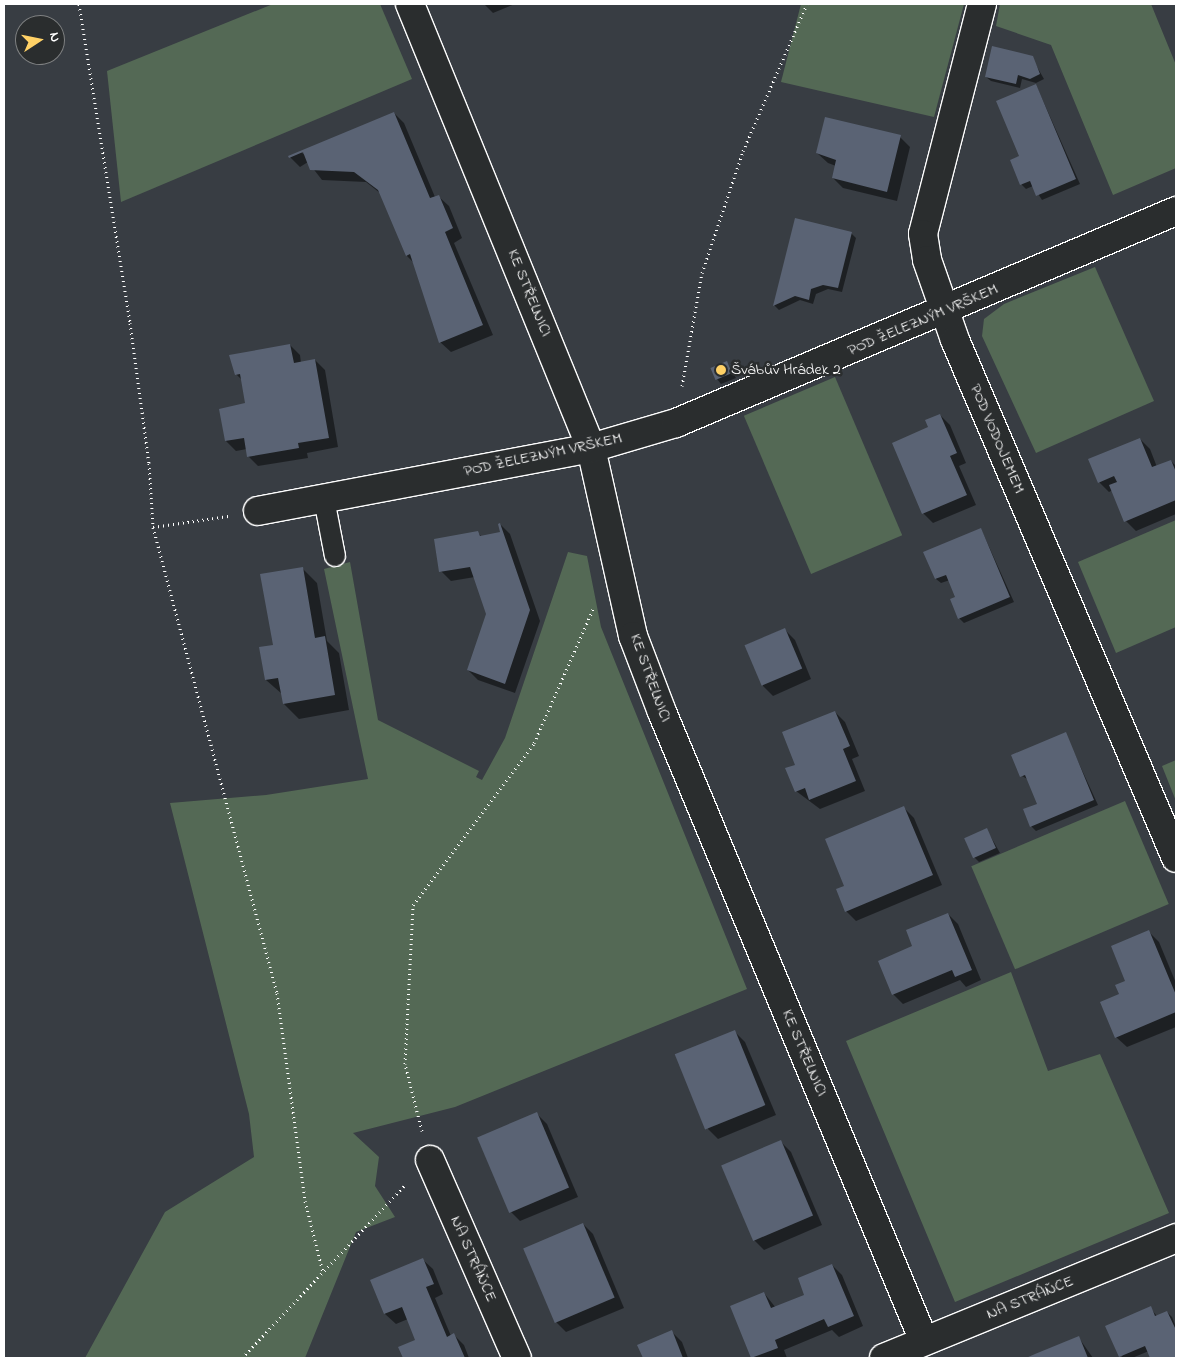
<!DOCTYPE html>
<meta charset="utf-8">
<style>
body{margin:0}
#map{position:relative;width:1180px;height:1362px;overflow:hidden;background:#383d43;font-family:"Indie Flower",sans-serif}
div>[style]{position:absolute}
.green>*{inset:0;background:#546955;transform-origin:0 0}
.shadow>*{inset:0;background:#0007}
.building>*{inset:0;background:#5a6374;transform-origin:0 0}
.path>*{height:3px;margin-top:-1.5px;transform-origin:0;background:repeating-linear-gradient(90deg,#fff 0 1px,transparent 0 5px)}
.roads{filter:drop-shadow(1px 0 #fff) drop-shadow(-1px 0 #fff) drop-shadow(0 1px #fff) drop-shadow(0 -1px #fff)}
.service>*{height:20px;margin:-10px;padding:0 10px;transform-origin:10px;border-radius:10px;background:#2a2d2e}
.minor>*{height:28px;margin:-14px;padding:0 14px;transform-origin:14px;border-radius:14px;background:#2a2d2e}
.dots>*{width:14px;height:14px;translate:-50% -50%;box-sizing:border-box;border:2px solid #2a2d2e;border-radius:50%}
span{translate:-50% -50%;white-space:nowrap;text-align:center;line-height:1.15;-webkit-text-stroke:5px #2a2d2e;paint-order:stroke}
.street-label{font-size:16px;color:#fff}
.poi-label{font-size:16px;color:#fff}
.left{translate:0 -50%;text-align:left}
.frame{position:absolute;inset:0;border:5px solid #fff;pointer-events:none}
.north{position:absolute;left:15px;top:15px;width:50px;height:50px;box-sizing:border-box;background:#2a2d2e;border:1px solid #7f8182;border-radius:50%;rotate:79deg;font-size:14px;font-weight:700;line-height:20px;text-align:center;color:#fff}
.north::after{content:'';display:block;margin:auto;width:18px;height:22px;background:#ffd166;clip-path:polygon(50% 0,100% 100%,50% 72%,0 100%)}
</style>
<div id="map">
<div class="green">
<div style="clip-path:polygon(273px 4px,380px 4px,412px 79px,121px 202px,107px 71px)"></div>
<div style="clip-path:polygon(801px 4px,964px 4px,934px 117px,781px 82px)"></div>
<div style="clip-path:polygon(1000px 4px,1151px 4px,1176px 65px,1176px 168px,1113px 195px,1051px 45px,996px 26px)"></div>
<div style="clip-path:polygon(1095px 267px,1154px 401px,1036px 453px,982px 336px,984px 319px,1004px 304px)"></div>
<div style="left:835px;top:377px;width:172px;height:99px;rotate:67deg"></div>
<div style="clip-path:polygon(1176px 520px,1176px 627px,1116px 653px,1078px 562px)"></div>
<div style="clip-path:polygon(568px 552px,587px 556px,601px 627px,747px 989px,455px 1107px,353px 1133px,379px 1157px,375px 1186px,395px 1217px,356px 1232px,305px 1358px,85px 1358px,165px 1212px,254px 1157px,249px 1114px,170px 803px,266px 795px,368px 779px,324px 569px,350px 562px,378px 720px,479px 771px,476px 777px,482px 780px,505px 738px)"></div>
<div style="clip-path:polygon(1176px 760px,1176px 801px,1162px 766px)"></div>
<div style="left:1125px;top:801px;width:112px;height:167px;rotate:67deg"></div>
<div style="clip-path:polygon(1011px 972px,1048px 1071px,1100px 1054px,1169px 1213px,955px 1302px,846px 1041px)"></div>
</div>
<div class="shadow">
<div style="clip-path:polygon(484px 4px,515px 4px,493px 13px)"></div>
<div style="clip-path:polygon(1032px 58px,1044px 79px,1036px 83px,1022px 79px,1020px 88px,991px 81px,986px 77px)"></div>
<div style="clip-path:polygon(1036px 85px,1080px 184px,1042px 200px,1033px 186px,1026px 189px,1022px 185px,1011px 160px,1021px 156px)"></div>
<div style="clip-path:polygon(394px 113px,404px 123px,435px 197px,438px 196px,449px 206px,462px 238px,454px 243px,493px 335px,451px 352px,440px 342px,414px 263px,407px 256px,380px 193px,366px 182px,322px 180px,308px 162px,300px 167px,290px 157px,301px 152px,306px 156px)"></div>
<div style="clip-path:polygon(900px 137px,910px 147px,897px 201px,843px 188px,833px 178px,836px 166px,828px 163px,817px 153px)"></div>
<div style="clip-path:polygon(796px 220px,851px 233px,856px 238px,842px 292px,828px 289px,816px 294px,813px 304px,800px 300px,779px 310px,774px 305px)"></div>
<div style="clip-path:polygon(290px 345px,300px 355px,301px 363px,315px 360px,325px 370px,338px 447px,307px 453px,308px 458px,258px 466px,248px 456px,247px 449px,236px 451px,226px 441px,246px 404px,242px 380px,236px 374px)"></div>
<div style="clip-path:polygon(727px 362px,736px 378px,721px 384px,717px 379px)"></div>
<div style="clip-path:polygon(940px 415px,950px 425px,966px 463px,959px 466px,976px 505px,933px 523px,923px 513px,930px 428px)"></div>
<div style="clip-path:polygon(1140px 439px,1150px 449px,1157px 467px,1171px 461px,1176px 466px,1176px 514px,1136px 531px,1126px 521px,1113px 490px,1109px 492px,1099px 482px)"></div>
<div style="clip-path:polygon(500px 524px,510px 534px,540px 621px,515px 693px,478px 680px,468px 670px,488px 614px,475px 577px,451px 581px,441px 571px,478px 533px,482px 537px,502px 533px)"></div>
<div style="clip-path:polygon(981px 529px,1014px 602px,964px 623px,959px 618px,957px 598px,950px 580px,941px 583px,936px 579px,925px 552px)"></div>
<div style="clip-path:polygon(302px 568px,317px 583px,327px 641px,339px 653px,349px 710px,299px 719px,284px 704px,282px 694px,266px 680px)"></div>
<div style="clip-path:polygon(784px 629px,795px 640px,811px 679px,773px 696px,763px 686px,746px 645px)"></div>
<div style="clip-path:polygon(835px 712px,845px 722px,859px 756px,852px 759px,865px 791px,820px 809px,796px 791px,797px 766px)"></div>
<div style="clip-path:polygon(1065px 733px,1098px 805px,1036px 831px,1031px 826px,1039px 804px,1029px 780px,1022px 776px)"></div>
<div style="clip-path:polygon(904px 808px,914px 818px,942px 885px,856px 921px,846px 911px,846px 886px)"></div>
<div style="clip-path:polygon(987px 830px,1000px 853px,979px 862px,974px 857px)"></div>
<div style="clip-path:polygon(948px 914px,958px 924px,981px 980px,966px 987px,960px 980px,903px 1004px,893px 994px,914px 947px)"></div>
<div style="clip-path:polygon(1149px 932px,1159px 942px,1176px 983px,1176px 1027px,1127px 1047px,1116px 1037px,1120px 995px)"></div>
<div style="clip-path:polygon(735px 1032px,745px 1042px,776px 1115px,718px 1139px,708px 1129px)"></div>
<div style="clip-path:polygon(537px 1114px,547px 1124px,578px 1197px,520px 1221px,510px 1211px)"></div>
<div style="clip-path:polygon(781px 1142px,791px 1152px,822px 1225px,764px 1250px,754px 1240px,723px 1166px)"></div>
<div style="clip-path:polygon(583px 1224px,593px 1234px,624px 1308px,566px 1332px,556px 1322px,525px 1249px)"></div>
<div style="clip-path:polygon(422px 1259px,433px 1269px,443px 1294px,435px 1298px,451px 1336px,454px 1335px,464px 1345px,469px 1358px,404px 1358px,400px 1348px,417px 1341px,408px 1319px,396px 1324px,385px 1314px,372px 1281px)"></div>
<div style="clip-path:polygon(832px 1265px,842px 1275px,863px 1326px,839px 1337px,832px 1330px,784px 1350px,787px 1358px,753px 1358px,732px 1307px,764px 1293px,776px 1308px,806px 1296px)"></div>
<div style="clip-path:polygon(1150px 1308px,1157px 1316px,1167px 1312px,1172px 1317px,1176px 1327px,1176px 1358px,1152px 1358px,1149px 1351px,1132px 1358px,1121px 1358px)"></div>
<div style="clip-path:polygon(672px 1332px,682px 1342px,688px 1358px,645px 1358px,639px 1346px)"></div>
<div style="clip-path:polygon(1079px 1338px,1093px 1358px,1030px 1358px)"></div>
</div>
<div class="building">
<div style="clip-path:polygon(992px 46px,1033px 56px,1040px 74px,1030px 79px,1018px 75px,1016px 84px,985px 77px)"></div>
<div style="clip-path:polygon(1036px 84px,1076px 179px,1036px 196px,1030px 181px,1020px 185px,1010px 160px,1019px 156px,996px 101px)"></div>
<div style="clip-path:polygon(394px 112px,430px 198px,439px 195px,453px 228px,445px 232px,483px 325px,439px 343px,410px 254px,406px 256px,378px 190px,354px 172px,310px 170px,303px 152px,289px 158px,288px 156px)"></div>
<div style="clip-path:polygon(825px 117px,901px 135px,887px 192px,832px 178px,836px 160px,816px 153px)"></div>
<div style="clip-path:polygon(795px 218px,852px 232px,838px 288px,823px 285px,811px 289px,809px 300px,795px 296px,773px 306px)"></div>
<div style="clip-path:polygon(290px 344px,294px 363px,315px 359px,329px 438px,298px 443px,299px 448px,247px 457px,244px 438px,225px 441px,219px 409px,245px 403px,240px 374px,235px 375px,229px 355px)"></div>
<div style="left:727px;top:361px;width:13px;height:18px;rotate:67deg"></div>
<div style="clip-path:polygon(940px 414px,957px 453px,950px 456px,967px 495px,922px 514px,892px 443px,928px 427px,925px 420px)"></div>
<div style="clip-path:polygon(1140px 438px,1152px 467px,1171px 460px,1176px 472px,1176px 500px,1124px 522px,1109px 485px,1117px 482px,1114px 476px,1098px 483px,1088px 459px)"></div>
<div style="clip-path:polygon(500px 523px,530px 610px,505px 684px,467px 670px,486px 614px,470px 567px,439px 572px,434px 539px,478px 531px,480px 536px,500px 532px,498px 524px)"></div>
<div style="clip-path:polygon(981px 528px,1010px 597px,958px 619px,950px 599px,955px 597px,946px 575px,935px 579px,923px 552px)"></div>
<div style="clip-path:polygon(303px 567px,315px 638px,325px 636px,335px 695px,283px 704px,278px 678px,265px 680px,259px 647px,273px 645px,260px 574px)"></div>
<div style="left:785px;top:628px;width:44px;height:44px;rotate:67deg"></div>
<div style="clip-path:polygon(835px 711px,850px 746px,843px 749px,856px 781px,809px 800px,805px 788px,795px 792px,785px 768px,795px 765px,782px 732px)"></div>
<div style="clip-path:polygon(1066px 732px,1094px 800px,1030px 827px,1023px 809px,1037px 804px,1025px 775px,1020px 777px,1011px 755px)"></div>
<div style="clip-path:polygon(904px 806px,933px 875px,845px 912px,836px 889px,844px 886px,825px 839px)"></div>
<div style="left:987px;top:828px;width:22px;height:25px;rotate:66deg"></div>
<div style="clip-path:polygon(948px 913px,972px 970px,955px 977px,952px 970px,892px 995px,878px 961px,912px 946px,906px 930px)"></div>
<div style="clip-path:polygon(1149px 930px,1176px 995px,1176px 1012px,1115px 1038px,1100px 1002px,1119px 994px,1115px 985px,1125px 981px,1111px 946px)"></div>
<div style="left:735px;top:1030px;width:81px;height:65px;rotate:68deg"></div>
<div style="left:537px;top:1112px;width:82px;height:65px;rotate:67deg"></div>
<div style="left:781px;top:1140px;width:82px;height:65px;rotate:67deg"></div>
<div style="left:583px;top:1223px;width:81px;height:65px;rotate:67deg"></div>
<div style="clip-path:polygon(423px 1258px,434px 1284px,426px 1287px,447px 1337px,454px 1333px,465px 1358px,403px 1358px,398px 1347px,415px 1340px,402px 1307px,384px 1314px,370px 1280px)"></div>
<div style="clip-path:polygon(832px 1264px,854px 1316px,828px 1327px,824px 1319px,775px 1340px,778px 1348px,751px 1358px,730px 1306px,764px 1292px,771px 1308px,804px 1295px,798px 1278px)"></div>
<div style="clip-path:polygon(1151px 1306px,1155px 1316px,1167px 1311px,1176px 1330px,1176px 1358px,1150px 1358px,1145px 1346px,1119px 1357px,1105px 1326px)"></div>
<div style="clip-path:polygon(672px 1330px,683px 1358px,643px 1358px,637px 1345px)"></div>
<div style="clip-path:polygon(1079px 1336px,1088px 1358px,1026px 1358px,1035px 1354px)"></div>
</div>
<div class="path">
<div style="left:79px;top:4px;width:323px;rotate:80.9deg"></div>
<div style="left:130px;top:323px;width:141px;rotate:82.3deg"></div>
<div style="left:149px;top:463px;width:64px;rotate:86.4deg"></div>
<div style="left:153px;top:527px;width:76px;rotate:-8.3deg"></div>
<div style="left:682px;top:386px;width:115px;rotate:-80deg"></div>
<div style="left:702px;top:273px;width:129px;rotate:-71.4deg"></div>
<div style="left:743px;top:151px;width:160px;rotate:-66.5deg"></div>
<div style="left:153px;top:527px;width:482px;rotate:75.1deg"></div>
<div style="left:277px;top:993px;width:210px;rotate:82.3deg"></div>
<div style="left:305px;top:1201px;width:73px;rotate:75.8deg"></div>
<div style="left:422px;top:1131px;width:69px;rotate:-104.2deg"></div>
<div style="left:405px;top:1064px;width:159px;rotate:-87.1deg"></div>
<div style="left:413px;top:905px;width:202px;rotate:-53.2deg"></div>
<div style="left:534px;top:743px;width:149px;rotate:-66.2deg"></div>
<div style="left:242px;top:1358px;width:239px;rotate:-46.7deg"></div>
</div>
<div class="roads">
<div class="service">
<div style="left:324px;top:499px;width:58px;rotate:79.1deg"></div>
</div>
<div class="minor">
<div style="left:410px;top:4px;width:479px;rotate:67.8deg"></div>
<div style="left:591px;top:448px;width:193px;rotate:77.4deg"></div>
<div style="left:633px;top:636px;width:81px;rotate:69.1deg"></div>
<div style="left:662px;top:712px;width:681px;rotate:67.39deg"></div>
<div style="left:982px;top:4px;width:237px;rotate:104.4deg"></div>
<div style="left:923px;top:234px;width:26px;rotate:81deg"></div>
<div style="left:927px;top:260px;width:85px;rotate:70.7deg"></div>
<div style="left:955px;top:340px;width:563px;rotate:66.89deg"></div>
<div style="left:258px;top:511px;width:339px;rotate:-10.7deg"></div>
<div style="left:591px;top:448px;width:89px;rotate:-16.4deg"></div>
<div style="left:676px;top:423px;width:543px;rotate:-22.98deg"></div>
<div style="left:430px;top:1160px;width:216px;rotate:66.3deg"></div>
<div style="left:884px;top:1358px;width:316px;rotate:-22.3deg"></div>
</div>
</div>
<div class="dots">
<div style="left:721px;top:370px;background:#ffd166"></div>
</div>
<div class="street-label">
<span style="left:529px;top:293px;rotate:68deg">KE STŘELNICI</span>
<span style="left:923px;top:320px;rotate:-23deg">POD ŽELEZNÝM VRŠKEM</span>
<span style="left:997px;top:439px;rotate:67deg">POD VODOJEMEM</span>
<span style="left:543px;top:455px;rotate:-12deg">POD ŽELEZNÝM VRŠKEM</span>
<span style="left:650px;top:678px;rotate:70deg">KE STŘELNICI</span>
<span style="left:804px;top:1053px;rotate:67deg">KE STŘELNICI</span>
<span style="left:473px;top:1259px;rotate:66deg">NA STRÁŇCE</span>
<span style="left:1030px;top:1298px;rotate:-22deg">NA STRÁŇCE</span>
</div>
<div class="poi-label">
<span class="left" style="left:731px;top:370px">Švábův Hrádek 2</span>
</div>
<div class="frame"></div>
<div class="north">N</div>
</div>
